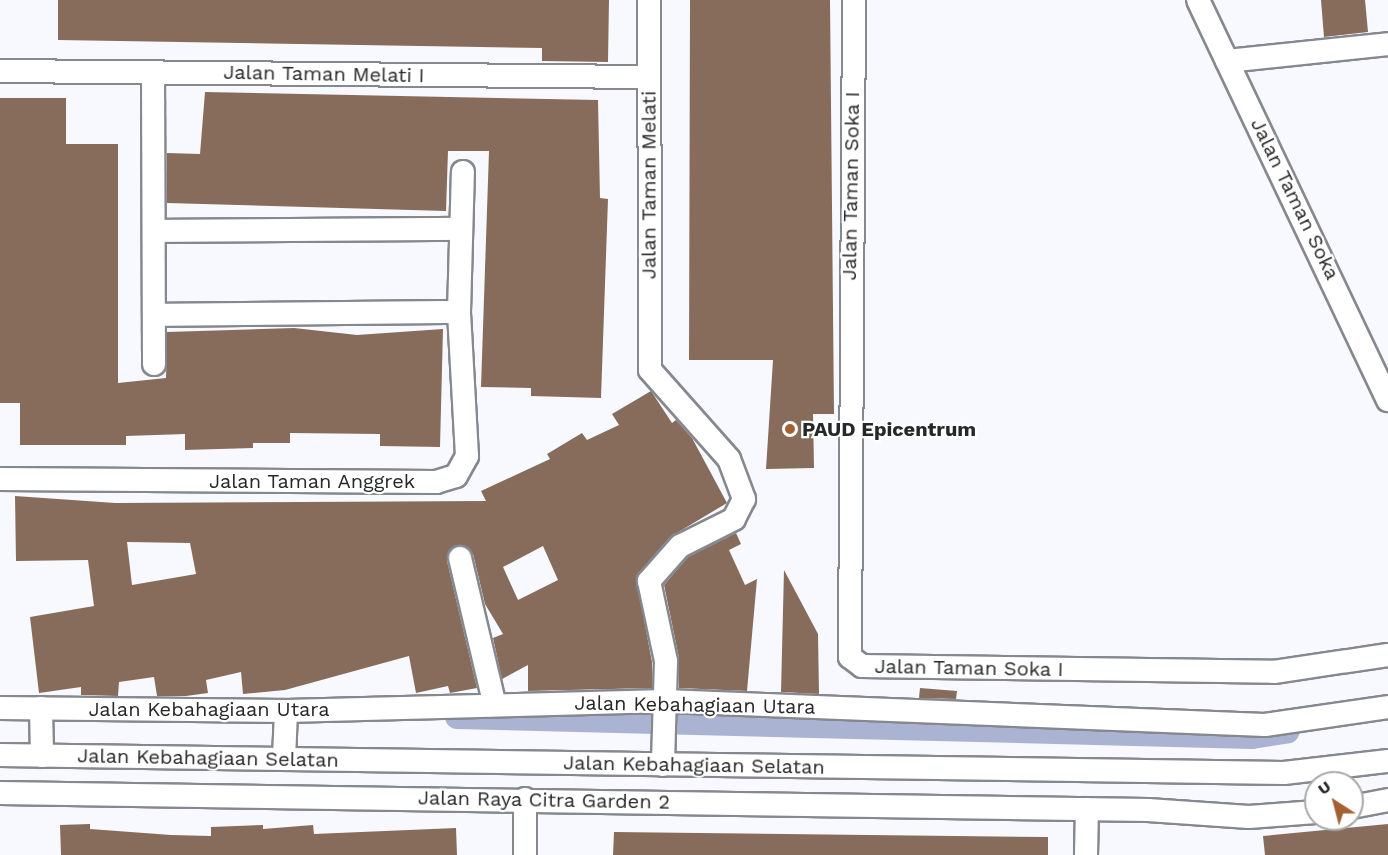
<!DOCTYPE html>
<style>
body{margin:0}
#map{position:relative;width:1388px;height:855px;overflow:hidden;background:#f7f9ff;font-family:"Work Sans",sans-serif}
div>[style]{position:absolute}
.canal>*{height:24px;margin:-12px;padding:0 12px;transform-origin:12px;border-radius:12px;background:#aab4d2}
.building>*{inset:0;background:#886c5b}
.roads{filter:drop-shadow(2px 0 #86888f) drop-shadow(-2px 0 #86888f) drop-shadow(0 2px #86888f) drop-shadow(0 -2px #86888f)}
.street>*{height:22px;margin:-11px;padding:0 11px;transform-origin:11px;border-radius:11px;background:#fff}
.dots>*{width:16px;height:16px;translate:-50% -50%;box-sizing:border-box;border:3px solid #fff;border-radius:50%}
span{translate:-50% -50%;white-space:nowrap;text-align:center;line-height:1.15;-webkit-text-stroke:4.5px #fff;paint-order:stroke}
.street-label{font-size:20px;color:#262729}
.poi-label{font-size:20px;color:#262729;font-weight:700}
.left{translate:0 -50%;text-align:left}
.north{position:absolute;left:1304px;top:771px;width:60px;height:60px;box-sizing:border-box;background:#fff;border:2px solid #a8a9a9;border-radius:50%;rotate:324deg;font-size:16px;font-weight:700;line-height:24px;text-align:center;color:#262729}
.north::after{content:'';display:block;margin:auto;width:21px;height:27px;background:#a56132;clip-path:polygon(50% 0,100% 100%,50% 72%,0 100%)}
</style>
<div id="map">
<div class="canal">
<div style="left:457px;top:717px;width:795px;rotate:1.44deg"></div>
<div style="left:1252px;top:737px;width:36px;rotate:-9deg"></div>
</div>
<div class="building">
<div style="clip-path:polygon(58px 0,609px 0,608px 62px,542px 61px,542px 48px,58px 40px)"></div>
<div style="clip-path:polygon(690px 0,830px 0,834px 414px,813px 414px,814px 468px,766px 469px,773px 360px,689px 360px)"></div>
<div style="clip-path:polygon(1321px 0,1365px 0,1368px 32px,1324px 37px)"></div>
<div style="clip-path:polygon(205px 92px,598px 100px,600px 198px,608px 199px,601px 398px,531px 396px,531px 388px,481px 387px,489px 151px,448px 151px,446px 211px,167px 203px,167px 153px,200px 154px)"></div>
<div style="clip-path:polygon(0 98px,66px 98px,66px 144px,118px 144px,118px 383px,166px 378px,167px 332px,294px 328px,357px 335px,443px 329px,440px 447px,380px 446px,380px 434px,290px 433px,290px 443px,253px 443px,253px 448px,185px 450px,185px 434px,126px 436px,126px 445px,20px 445px,20px 403px,0 403px)"></div>
<div style="clip-path:polygon(evenodd,651px 391px,672px 423px,676px 420px,692px 438px,727px 503px,670px 537px,636px 577px,652px 662px,652px 688px,528px 691px,528px 665px,502px 679px,493px 638px,503px 634px,485px 604px,473px 554px,457px 545px,447px 561px,477px 688px,450px 693px,448px 686px,416px 693px,409px 656px,285px 690px,243px 694px,241px 672px,206px 680px,208px 693px,186px 696px,157px 696px,154px 677px,119px 682px,118px 696px,81px 695px,81px 687px,39px 693px,30px 617px,94px 606px,88px 560px,16px 561px,15px 496px,115px 503px,486px 501px,481px 491px,550px 459px,547px 454px,582px 433px,587px 440px,619px 425px,612px 414px,651px 391px,127px 542px,190px 543px,196px 574px,132px 585px,127px 542px,651px 391px,543px 546px,558px 580px,518px 600px,503px 567px,543px 546px)"></div>
<div style="clip-path:polygon(736px 533px,741px 544px,729px 550px,745px 585px,757px 579px,747px 691px,679px 688px,679px 658px,664px 585px,688px 557px)"></div>
<div style="clip-path:polygon(784px 570px,818px 634px,819px 694px,781px 692px)"></div>
<div style="clip-path:polygon(920px 688px,957px 691px,956px 699px,919px 698px)"></div>
<div style="clip-path:polygon(90px 824px,90px 829px,171px 835px,211px 836px,211px 827px,263px 825px,263px 829px,313px 825px,314px 834px,456px 828px,457px 855px,61px 855px,60px 825px)"></div>
<div style="clip-path:polygon(1388px 824px,1388px 855px,1265px 855px,1263px 836px)"></div>
<div style="clip-path:polygon(614px 832px,1048px 837px,1048px 855px,613px 855px)"></div>
</div>
<div class="roads">
<div class="street">
<div style="left:649px;top:0;width:370px;rotate:89.8deg"></div>
<div style="left:650px;top:370px;width:119px;rotate:48.4deg"></div>
<div style="left:729px;top:459px;width:43px;rotate:69.4deg"></div>
<div style="left:744px;top:499px;width:22px;rotate:117deg"></div>
<div style="left:734px;top:519px;width:60px;rotate:153.4deg"></div>
<div style="left:680px;top:546px;width:47px;rotate:131.5deg"></div>
<div style="left:649px;top:581px;width:82px;rotate:78deg"></div>
<div style="left:666px;top:661px;width:104px;rotate:91.7deg"></div>
<div style="left:854px;top:0;width:657px;rotate:90.35deg"></div>
<div style="left:850px;top:657px;width:15px;rotate:37deg"></div>
<div style="left:862px;top:666px;width:412px;rotate:0.8deg"></div>
<div style="left:1274px;top:672px;width:115px;rotate:-8.5deg"></div>
<div style="left:1198px;top:0;width:443px;rotate:64.6deg"></div>
<div style="left:1227px;top:61px;width:162px;rotate:-6deg"></div>
<div style="left:0;top:71px;width:648px;rotate:0.53deg"></div>
<div style="left:153px;top:72px;width:292px;rotate:89.8deg"></div>
<div style="left:156px;top:231px;width:305px;rotate:-0.4deg"></div>
<div style="left:155px;top:315px;width:304px;rotate:-0.6deg"></div>
<div style="left:0;top:479px;width:436px;rotate:0.4deg"></div>
<div style="left:436px;top:482px;width:21px;rotate:-17deg"></div>
<div style="left:456px;top:476px;width:23px;rotate:-61deg"></div>
<div style="left:467px;top:456px;width:144px;rotate:-93.2deg"></div>
<div style="left:459px;top:312px;width:140px;rotate:-88.4deg"></div>
<div style="left:460px;top:558px;width:148px;rotate:76.7deg"></div>
<div style="left:0;top:708px;width:286px;rotate:0.6deg"></div>
<div style="left:286px;top:711px;width:379px;rotate:-1.5deg"></div>
<div style="left:665px;top:701px;width:600px;rotate:2.29deg"></div>
<div style="left:1265px;top:725px;width:124px;rotate:-8.3deg"></div>
<div style="left:41px;top:708px;width:48px;rotate:88.8deg"></div>
<div style="left:0;top:755px;width:1284px;rotate:0.8deg"></div>
<div style="left:1284px;top:773px;width:105px;rotate:-6.6deg"></div>
<div style="left:284px;top:759px;width:48px;rotate:-87.6deg"></div>
<div style="left:0;top:793px;width:1148px;rotate:0.85deg"></div>
<div style="left:1148px;top:810px;width:101px;rotate:4deg"></div>
<div style="left:1249px;top:817px;width:67px;rotate:-4.3deg"></div>
<div style="left:1352px;top:807px;width:37px;rotate:-11deg"></div>
<div style="left:525px;top:855px;width:56px;rotate:-90deg"></div>
<div style="left:1086px;top:855px;width:46px;rotate:-88.8deg"></div>
</div>
</div>
<div class="dots">
<div style="left:790px;top:429px;background:#a56132"></div>
</div>
<div class="street-label">
<span style="left:324px;top:74px;rotate:1deg">Jalan Taman Melati I</span>
<span style="left:649px;top:185px;rotate:-90deg">Jalan Taman Melati</span>
<span style="left:851px;top:186px;rotate:-89deg">Jalan Taman Soka I</span>
<span style="left:1295px;top:199px;rotate:64deg">Jalan Taman Soka</span>
<span style="left:312px;top:481px">Jalan Taman Anggrek</span>
<span style="left:969px;top:668px;rotate:1deg">Jalan Taman Soka I</span>
<span style="left:695px;top:705px;rotate:1deg">Jalan Kebahagiaan Utara</span>
<span style="left:209px;top:709px">Jalan Kebahagiaan Utara</span>
<span style="left:208px;top:758px;rotate:1deg">Jalan Kebahagiaan Selatan</span>
<span style="left:694px;top:765px;rotate:1deg">Jalan Kebahagiaan Selatan</span>
<span style="left:544px;top:800px;rotate:1deg">Jalan Raya Citra Garden 2</span>
</div>
<div class="poi-label">
<span class="left" style="left:802px;top:429px">PAUD Epicentrum</span>
</div>
<div class="north">U</div>
</div>
